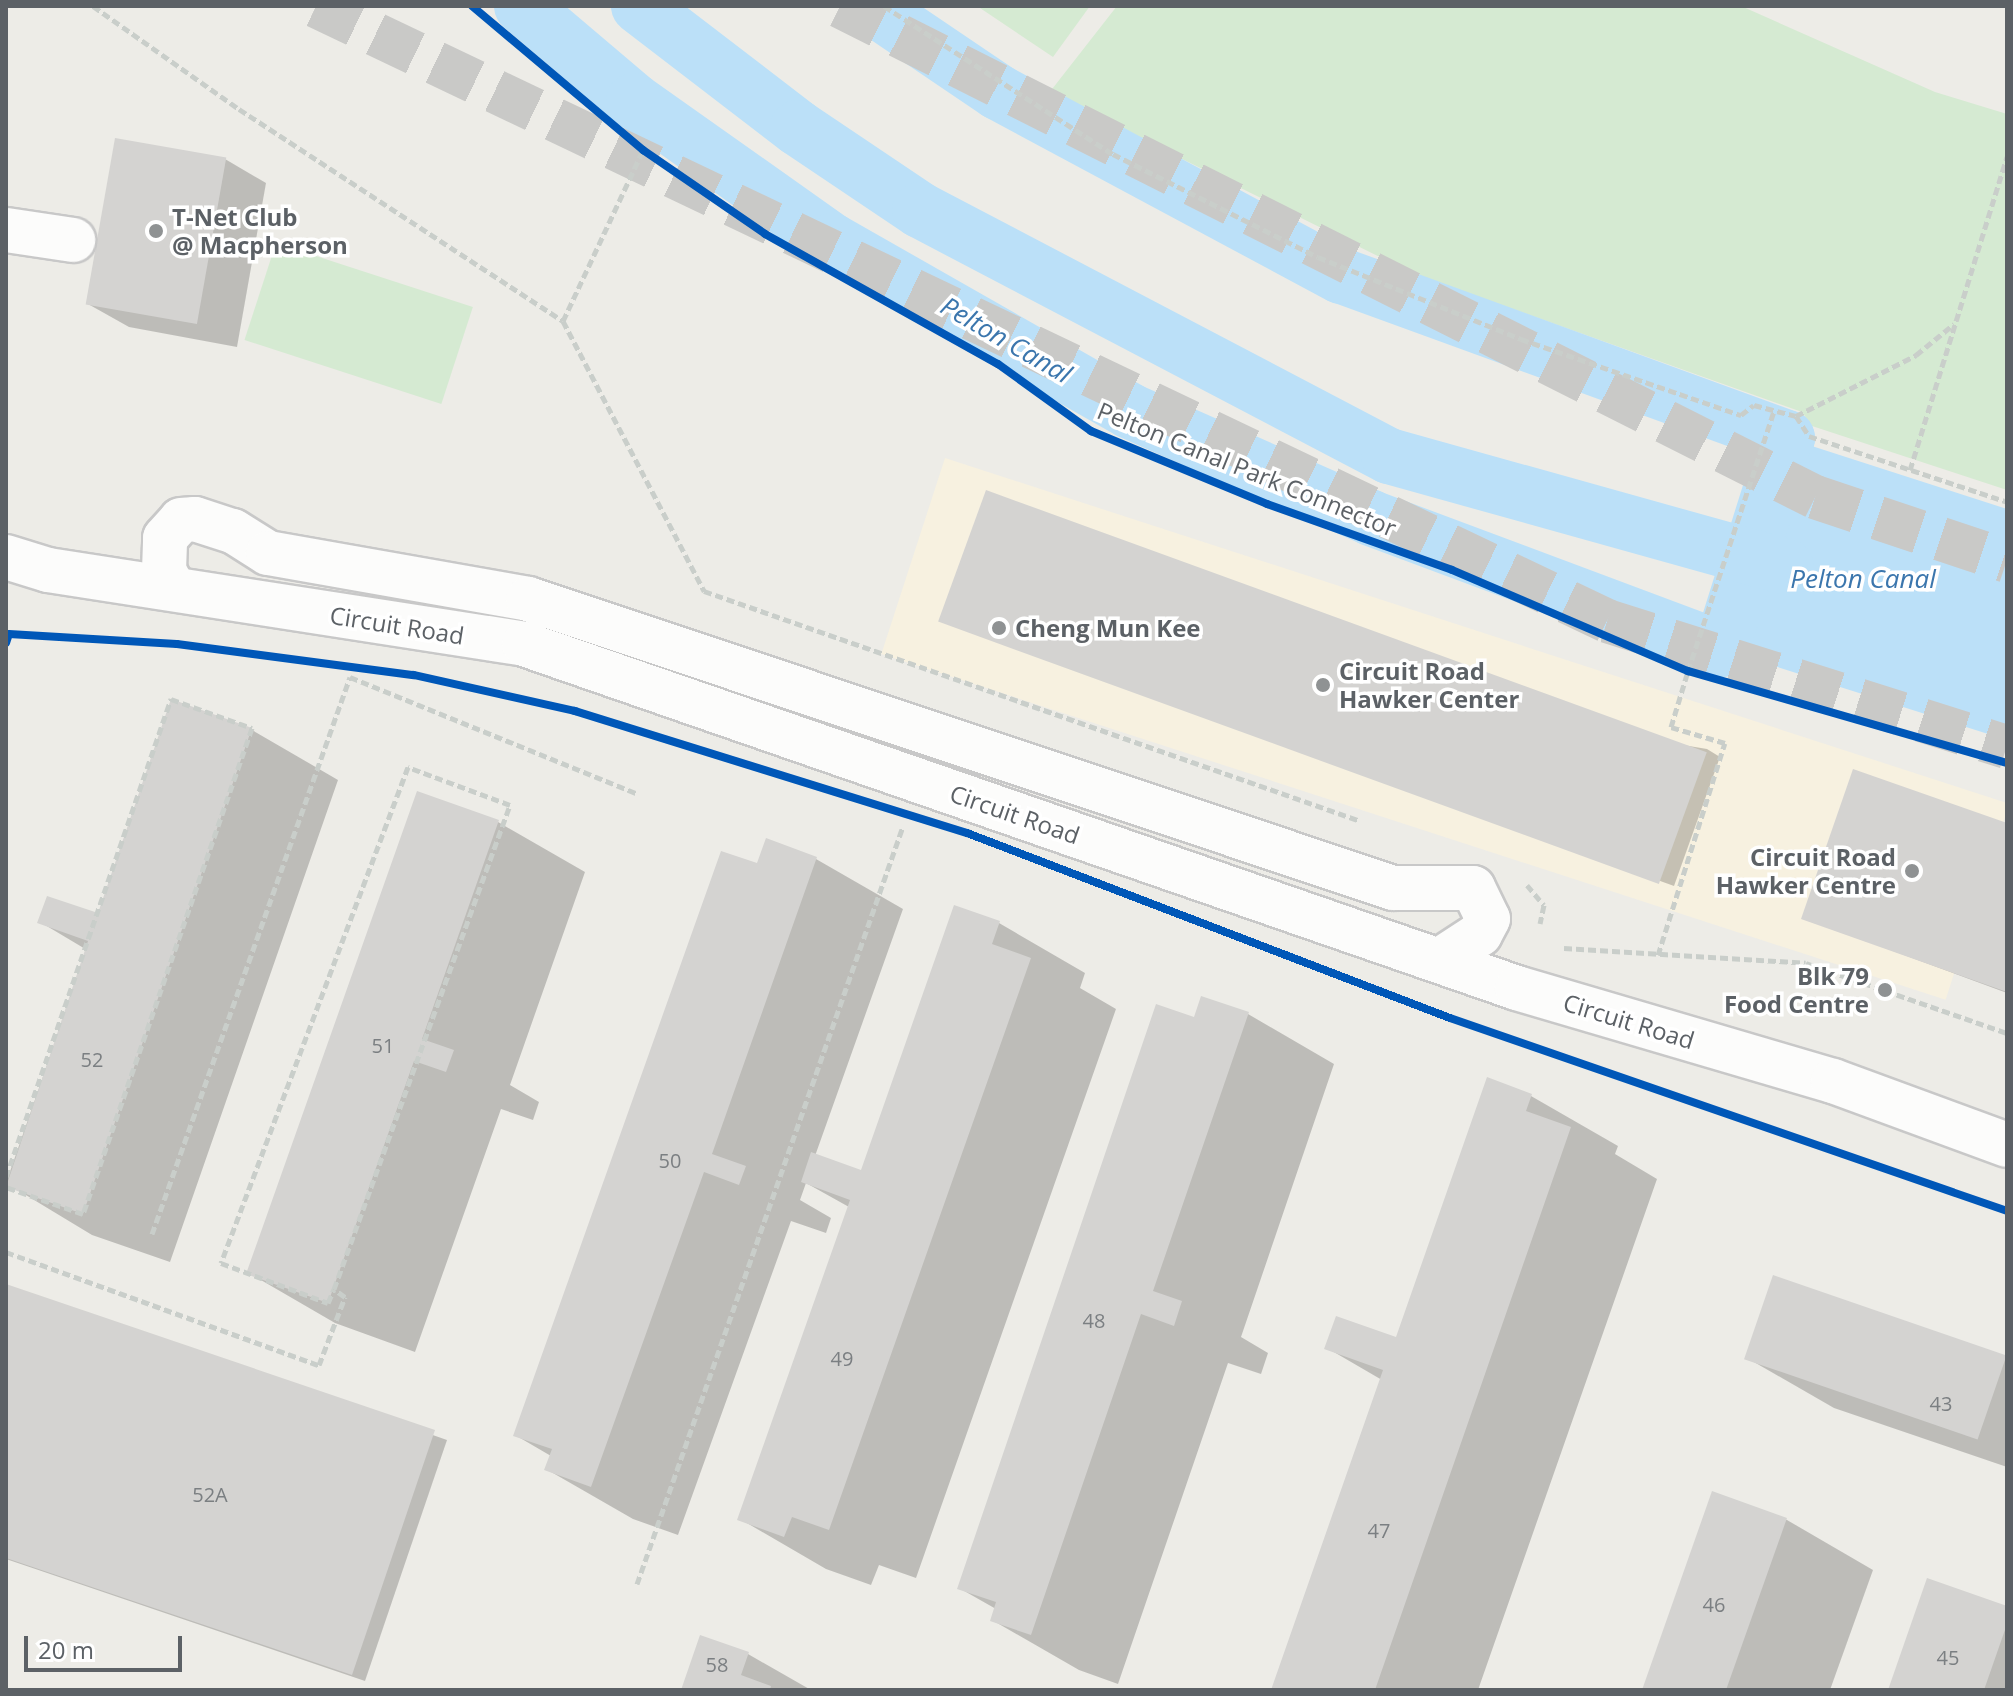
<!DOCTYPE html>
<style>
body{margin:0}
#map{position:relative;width:2013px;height:1696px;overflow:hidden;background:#edece7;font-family:"Open Sans",sans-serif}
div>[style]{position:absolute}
.commercial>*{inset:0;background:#f7f1e0;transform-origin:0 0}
.green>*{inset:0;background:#d5ead2;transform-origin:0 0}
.water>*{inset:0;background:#bbe0f8}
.shadow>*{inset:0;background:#0003}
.canal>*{height:56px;margin:-28px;padding:0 28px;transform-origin:28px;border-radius:28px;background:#bbe0f8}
.building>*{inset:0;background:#d4d3d1;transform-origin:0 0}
.highway-tunnel>*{height:44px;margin-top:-22px;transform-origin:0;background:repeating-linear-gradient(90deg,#c9c9c7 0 44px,transparent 0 66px)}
.path>*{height:5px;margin-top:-2.5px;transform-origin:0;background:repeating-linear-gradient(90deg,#c9ceca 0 8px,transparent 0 12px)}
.roads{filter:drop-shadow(2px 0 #c8c8c8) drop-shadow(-2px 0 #c8c8c8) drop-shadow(0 2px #c8c8c8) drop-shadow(0 -2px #c8c8c8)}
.minor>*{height:44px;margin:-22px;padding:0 22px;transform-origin:22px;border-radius:22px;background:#fcfcfb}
.path-bridge>*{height:5px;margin-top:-2.5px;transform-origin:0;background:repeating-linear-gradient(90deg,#c9ceca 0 8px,transparent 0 12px)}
.cycleway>*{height:8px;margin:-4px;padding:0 4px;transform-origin:4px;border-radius:4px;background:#0057b8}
.dots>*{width:22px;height:22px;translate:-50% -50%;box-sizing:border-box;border:4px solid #fff;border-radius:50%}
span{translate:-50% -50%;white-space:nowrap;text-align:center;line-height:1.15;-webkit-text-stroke:7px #fff;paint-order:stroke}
.number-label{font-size:20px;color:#7b7f82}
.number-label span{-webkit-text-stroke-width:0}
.poi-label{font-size:24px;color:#5c6166;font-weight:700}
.left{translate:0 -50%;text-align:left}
.right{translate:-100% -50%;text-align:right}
.street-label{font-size:24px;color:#5c6166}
.water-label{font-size:26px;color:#3b76ad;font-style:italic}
.frame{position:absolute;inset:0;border:8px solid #5c6166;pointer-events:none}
.scale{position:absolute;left:24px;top:1636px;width:158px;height:36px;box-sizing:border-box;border:4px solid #5c6166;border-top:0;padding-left:10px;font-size:24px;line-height:28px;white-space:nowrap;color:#5c6166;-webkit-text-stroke:6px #fff;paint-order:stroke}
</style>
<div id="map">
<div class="commercial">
<div style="left:945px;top:458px;width:1119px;height:206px;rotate:18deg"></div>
</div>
<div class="green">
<div style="clip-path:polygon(977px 6px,1090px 6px,1053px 57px)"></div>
<div style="clip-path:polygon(1117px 6px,1741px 6px,1935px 92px,2007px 114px,2007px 490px,1812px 426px,1802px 412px,1414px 274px,1049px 93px)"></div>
<div style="left:276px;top:243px;width:207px;height:102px;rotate:18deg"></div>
</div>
<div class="water">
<div style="clip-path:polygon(1787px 438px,2007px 509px,2007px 740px,1721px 649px)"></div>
</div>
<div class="shadow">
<div style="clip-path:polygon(225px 159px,266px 183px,237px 347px,129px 327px,88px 304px)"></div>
<div style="clip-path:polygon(942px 621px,1707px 749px,1720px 757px,1674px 886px)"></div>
<div style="clip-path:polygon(172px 702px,252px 730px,338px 780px,170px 1262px,92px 1235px,6px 1183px,87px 950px,40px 922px,99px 916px)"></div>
<div style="clip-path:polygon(418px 794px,498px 822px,585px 872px,510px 1085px,539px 1102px,533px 1120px,501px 1109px,415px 1352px,335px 1323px,249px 1273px)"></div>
<div style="clip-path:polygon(2007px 825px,2007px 993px,1804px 918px)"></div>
<div style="clip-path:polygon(767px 841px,816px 859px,903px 909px,815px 1156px,862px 1172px,999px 923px,1085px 973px,1080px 988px,1116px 1009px,916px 1578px,879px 1565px,871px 1585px,826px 1569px,740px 1519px,849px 1207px,806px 1183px,800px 1200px,831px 1218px,826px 1233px,791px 1221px,678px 1535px,633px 1519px,546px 1469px,551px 1456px,515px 1435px)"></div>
<div style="clip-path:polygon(1248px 1014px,1334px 1064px,1241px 1337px,1268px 1353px,1261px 1374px,1228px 1363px,1118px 1684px,1079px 1670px,992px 1620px,996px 1609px,959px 1588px,1195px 1019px)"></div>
<div style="clip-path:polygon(1488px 1080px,1531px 1096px,1618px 1146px,1615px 1154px,1657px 1179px,1478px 1690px,1273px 1690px,1382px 1380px,1327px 1348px,1397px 1340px)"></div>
<div style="clip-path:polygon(6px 1286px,447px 1440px,365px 1681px,6px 1559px)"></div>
<div style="clip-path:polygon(2007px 1357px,2007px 1467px,1834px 1408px,1747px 1358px)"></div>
<div style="clip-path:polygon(1713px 1494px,1787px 1520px,1873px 1570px,1830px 1690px,1643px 1690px)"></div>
<div style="clip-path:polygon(2007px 1608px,2007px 1690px,1890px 1690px)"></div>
<div style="clip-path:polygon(748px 1654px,811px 1690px,683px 1690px)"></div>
</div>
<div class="canal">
<div style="left:522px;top:6px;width:147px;rotate:40.3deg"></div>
<div style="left:634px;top:101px;width:242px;rotate:35.3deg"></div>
<div style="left:832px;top:241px;width:343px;rotate:29.7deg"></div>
<div style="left:1130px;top:411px;width:264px;rotate:23.9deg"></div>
<div style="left:1371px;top:518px;width:374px;rotate:20.5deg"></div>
<div style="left:1721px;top:649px;width:221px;rotate:-72.6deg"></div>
<div style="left:1787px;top:438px;width:475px;rotate:-160deg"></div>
<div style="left:1341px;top:276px;width:389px;rotate:-151.8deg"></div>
<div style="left:998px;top:92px;width:153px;rotate:-145.9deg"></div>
<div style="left:639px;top:6px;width:200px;rotate:37.5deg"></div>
<div style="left:798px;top:128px;width:147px;rotate:33.9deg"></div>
<div style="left:920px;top:210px;width:530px;rotate:27.68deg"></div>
<div style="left:1389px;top:456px;width:412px;rotate:15.6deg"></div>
</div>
<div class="building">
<div style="left:115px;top:138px;width:113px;height:169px;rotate:10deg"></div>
<div style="left:986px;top:490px;width:767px;height:140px;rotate:20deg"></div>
<div style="clip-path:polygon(171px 699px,252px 728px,83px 1214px,6px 1187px,88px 941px,37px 923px,47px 896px,98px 913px)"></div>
<div style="clip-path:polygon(1853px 769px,2007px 823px,2007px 992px,1801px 919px)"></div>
<div style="clip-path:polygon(417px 791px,499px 820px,422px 1039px,454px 1050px,446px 1072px,414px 1061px,328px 1303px,246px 1274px)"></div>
<div style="clip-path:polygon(766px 838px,817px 857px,712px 1154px,746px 1166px,739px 1185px,704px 1172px,591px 1487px,544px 1470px,552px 1449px,513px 1436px,721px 851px,757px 863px)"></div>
<div style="clip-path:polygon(954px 905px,1000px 921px,992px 944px,1031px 958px,829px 1530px,792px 1517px,784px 1537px,737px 1520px,850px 1200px,801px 1182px,811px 1152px,861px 1170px)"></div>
<div style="clip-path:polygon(1201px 996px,1249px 1012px,1153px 1291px,1182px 1301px,1174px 1326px,1141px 1314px,1031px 1635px,990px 1621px,996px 1602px,957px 1589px,1156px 1004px,1194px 1017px)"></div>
<div style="clip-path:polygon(1487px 1077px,1532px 1094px,1526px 1111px,1571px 1127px,1375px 1690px,1271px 1690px,1383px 1370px,1324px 1349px,1336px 1316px,1396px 1337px)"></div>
<div style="left:1773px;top:1275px;width:247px;height:89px;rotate:19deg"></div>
<div style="clip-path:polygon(6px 1284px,435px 1430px,352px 1675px,6px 1558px)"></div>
<div style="clip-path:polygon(1712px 1491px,1787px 1518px,1726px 1690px,1642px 1690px)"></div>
<div style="clip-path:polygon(1927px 1578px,2007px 1606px,2007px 1624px,1984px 1690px,1888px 1690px)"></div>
<div style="clip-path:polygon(700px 1635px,749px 1652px,741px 1675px,771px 1686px,770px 1690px,681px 1690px)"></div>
</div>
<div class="highway-tunnel">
<div style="left:316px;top:6px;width:1430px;rotate:25.47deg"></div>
<div style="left:1607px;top:621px;width:419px;rotate:17.5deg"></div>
<div style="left:840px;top:6px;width:1092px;rotate:26.73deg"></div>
<div style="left:1815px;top:497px;width:202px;rotate:18.4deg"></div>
</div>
<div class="path">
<div style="left:93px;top:6px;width:179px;rotate:35.2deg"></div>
<div style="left:239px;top:109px;width:387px;rotate:33.2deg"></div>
<div style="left:563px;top:321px;width:305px;rotate:62.4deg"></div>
<div style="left:704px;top:591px;width:693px;rotate:19.3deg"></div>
<div style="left:884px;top:6px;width:273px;rotate:32.9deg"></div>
<div style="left:1113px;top:154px;width:229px;rotate:26.7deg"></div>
<div style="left:1318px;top:257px;width:219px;rotate:22deg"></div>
<div style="left:1521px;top:339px;width:233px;rotate:19.1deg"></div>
<div style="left:1741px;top:415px;width:16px;rotate:-38deg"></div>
<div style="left:1754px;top:405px;width:43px;rotate:14.7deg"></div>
<div style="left:1796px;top:416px;width:24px;rotate:57deg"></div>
<div style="left:1809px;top:436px;width:209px;rotate:18.4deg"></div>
<div style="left:563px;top:321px;width:189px;rotate:-64.9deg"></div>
<div style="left:1796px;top:416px;width:135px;rotate:-26.9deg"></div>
<div style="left:1916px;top:355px;width:49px;rotate:-39.2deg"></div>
<div style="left:1910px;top:470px;width:328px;rotate:-72.8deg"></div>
<div style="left:1527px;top:885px;width:26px;rotate:50deg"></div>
<div style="left:1544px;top:905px;width:19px;rotate:102deg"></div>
<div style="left:1564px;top:948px;width:242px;rotate:3.5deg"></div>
<div style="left:1806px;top:963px;width:213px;rotate:19.2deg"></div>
<div style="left:1658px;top:955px;width:222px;rotate:-72.5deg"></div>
<div style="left:1725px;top:743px;width:56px;rotate:-163.5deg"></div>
<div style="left:1671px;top:727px;width:59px;rotate:-73.1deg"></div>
<div style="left:6px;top:1177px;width:506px;rotate:-70.96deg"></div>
<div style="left:171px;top:699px;width:86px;rotate:19.7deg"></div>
<div style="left:252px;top:728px;width:515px;rotate:109.17deg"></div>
<div style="left:83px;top:1214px;width:82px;rotate:-160.7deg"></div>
<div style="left:152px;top:1234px;width:591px;rotate:-70.43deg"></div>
<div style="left:350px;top:677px;width:309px;rotate:22.1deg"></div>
<div style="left:6px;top:1252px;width:333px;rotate:19.9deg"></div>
<div style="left:319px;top:1365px;width:73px;rotate:-69.1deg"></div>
<div style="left:345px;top:1297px;width:14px;rotate:-144deg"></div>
<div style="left:334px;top:1289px;width:515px;rotate:-70.02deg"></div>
<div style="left:510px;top:805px;width:109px;rotate:-159.6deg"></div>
<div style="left:408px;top:767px;width:530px;rotate:110.66deg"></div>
<div style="left:221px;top:1263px;width:114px;rotate:20.5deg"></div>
<div style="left:328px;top:1303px;width:15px;rotate:-67deg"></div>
<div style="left:637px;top:1584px;width:803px;rotate:-70.66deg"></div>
</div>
<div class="roads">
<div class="minor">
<div style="left:6px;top:230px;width:68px;rotate:8.5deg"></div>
<div style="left:6px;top:557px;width:44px;rotate:17.2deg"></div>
<div style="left:48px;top:570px;width:482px;rotate:8.8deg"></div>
<div style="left:524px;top:644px;width:1051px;rotate:19.11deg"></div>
<div style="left:1517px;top:988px;width:329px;rotate:16.4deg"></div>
<div style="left:1833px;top:1081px;width:185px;rotate:20.2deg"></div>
<div style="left:172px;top:585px;width:16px;rotate:-120deg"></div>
<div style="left:164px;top:571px;width:33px;rotate:-88deg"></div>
<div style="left:165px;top:538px;width:24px;rotate:-48deg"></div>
<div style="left:181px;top:520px;width:14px;rotate:-4deg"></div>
<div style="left:195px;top:519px;width:40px;rotate:18deg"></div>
<div style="left:233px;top:531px;width:41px;rotate:32.2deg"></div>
<div style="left:268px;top:553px;width:264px;rotate:10deg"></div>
<div style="left:528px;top:599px;width:912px;rotate:18.47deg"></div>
<div style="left:1393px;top:888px;width:80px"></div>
<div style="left:1473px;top:888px;width:34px;rotate:64deg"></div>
<div style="left:1488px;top:919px;width:17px;rotate:118deg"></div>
<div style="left:1480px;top:934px;width:48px;rotate:147deg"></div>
</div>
</div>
<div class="path-bridge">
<div style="left:1688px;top:671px;width:274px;rotate:-71.7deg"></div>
</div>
<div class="cycleway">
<div style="left:472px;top:6px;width:224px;rotate:40.1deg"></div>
<div style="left:643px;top:150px;width:148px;rotate:34.5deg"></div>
<div style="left:765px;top:234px;width:267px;rotate:29.2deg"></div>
<div style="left:998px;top:364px;width:115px;rotate:35.8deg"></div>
<div style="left:1091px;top:431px;width:191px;rotate:22.5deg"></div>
<div style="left:1267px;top:504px;width:196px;rotate:19.6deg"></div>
<div style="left:1452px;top:570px;width:257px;rotate:23.2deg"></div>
<div style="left:1688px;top:671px;width:332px;rotate:16.1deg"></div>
<div style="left:6px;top:643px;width:9px;rotate:-72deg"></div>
<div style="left:9px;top:634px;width:168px;rotate:3.4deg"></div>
<div style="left:177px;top:644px;width:239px;rotate:7.5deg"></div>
<div style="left:414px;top:675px;width:165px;rotate:12.6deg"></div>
<div style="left:575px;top:711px;width:411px;rotate:17.3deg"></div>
<div style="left:967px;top:833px;width:517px;rotate:20.96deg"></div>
<div style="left:1450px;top:1018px;width:589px;rotate:19.11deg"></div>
</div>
<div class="dots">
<div style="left:156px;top:231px;background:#8f9293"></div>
<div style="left:999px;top:628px;background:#8f9293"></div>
<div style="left:1323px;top:685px;background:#8f9293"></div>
<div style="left:1912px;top:871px;background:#8f9293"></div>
<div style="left:1885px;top:990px;background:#8f9293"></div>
</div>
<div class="number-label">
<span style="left:383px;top:1045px">51</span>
<span style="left:92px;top:1059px">52</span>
<span style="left:670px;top:1160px">50</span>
<span style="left:1094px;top:1320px">48</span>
<span style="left:842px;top:1358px">49</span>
<span style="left:1941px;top:1403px">43</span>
<span style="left:210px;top:1494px">52A</span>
<span style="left:1379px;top:1530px">47</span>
<span style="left:1714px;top:1604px">46</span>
<span style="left:1948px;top:1657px">45</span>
<span style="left:717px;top:1664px">58</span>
</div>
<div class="poi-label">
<span class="left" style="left:172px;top:231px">T-Net Club<br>@ Macpherson</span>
<span class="left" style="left:1015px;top:628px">Cheng Mun Kee</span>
<span class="left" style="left:1339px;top:685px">Circuit Road<br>Hawker Center</span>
<span class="right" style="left:1896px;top:871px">Circuit Road<br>Hawker Centre</span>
<span class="right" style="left:1869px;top:990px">Blk 79<br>Food Centre</span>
</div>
<div class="street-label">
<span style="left:1247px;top:469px;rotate:22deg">Pelton Canal Park Connector</span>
<span style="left:397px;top:625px;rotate:9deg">Circuit Road</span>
<span style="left:1015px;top:814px;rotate:19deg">Circuit Road</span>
<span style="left:1629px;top:1021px;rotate:17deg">Circuit Road</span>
</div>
<div class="water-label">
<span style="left:1006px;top:340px;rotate:30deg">Pelton Canal</span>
<span style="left:1863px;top:579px">Pelton Canal</span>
</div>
<div class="frame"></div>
<div class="scale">20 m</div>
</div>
